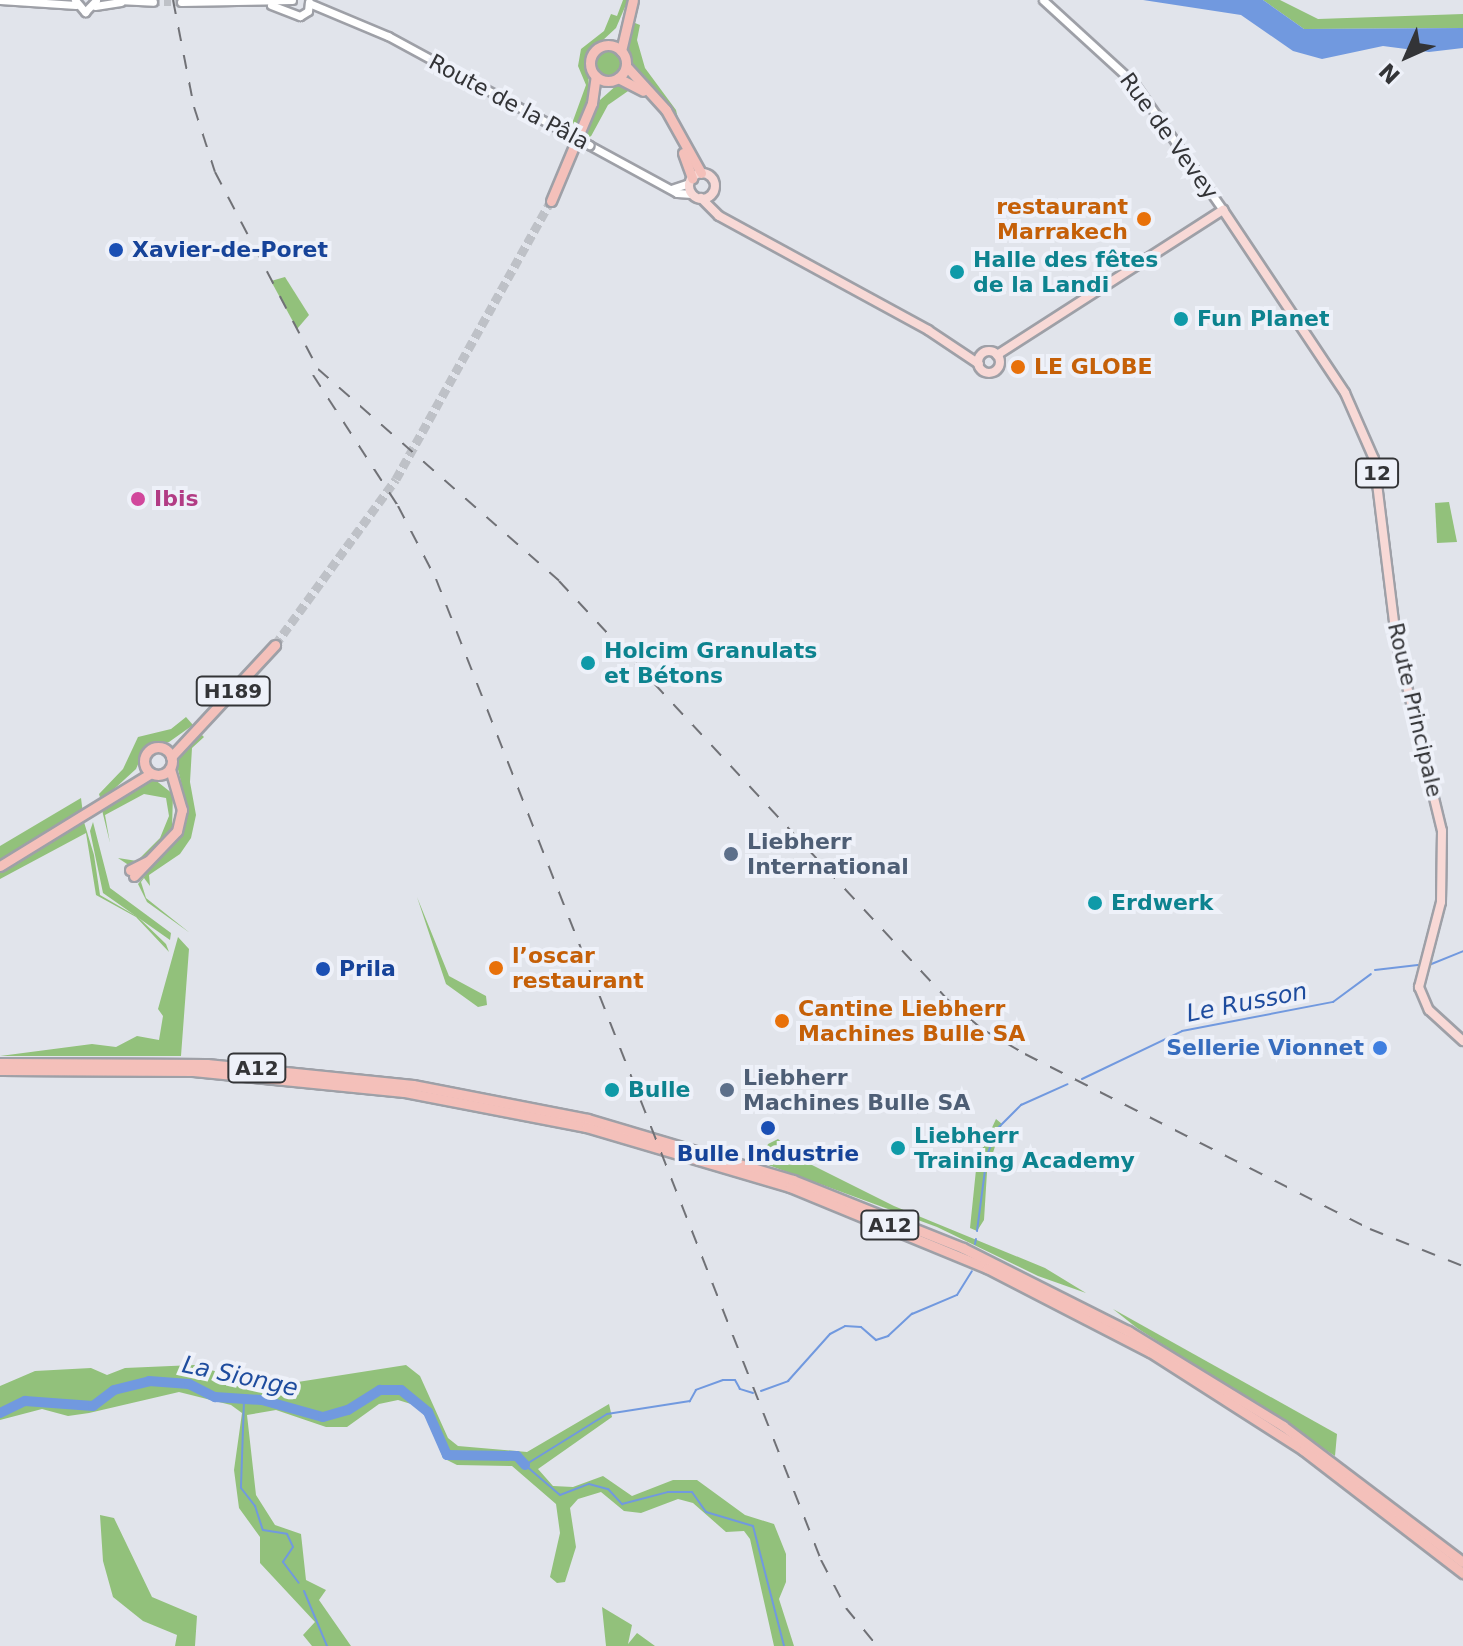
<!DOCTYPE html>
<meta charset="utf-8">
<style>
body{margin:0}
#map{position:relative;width:1463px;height:1646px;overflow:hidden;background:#e1e4eb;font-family:"DejaVu Sans",sans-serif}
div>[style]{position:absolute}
.green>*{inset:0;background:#92c17b}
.round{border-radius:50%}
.water>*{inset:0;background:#7199df}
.stream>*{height:2px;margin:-1px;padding:0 1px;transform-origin:1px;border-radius:1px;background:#7199df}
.river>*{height:10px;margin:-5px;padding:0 5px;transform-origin:5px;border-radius:5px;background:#7199df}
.secondary-tunnel>*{height:7px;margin-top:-3.5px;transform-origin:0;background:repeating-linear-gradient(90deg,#bec1c7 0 7px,transparent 0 10.5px)}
.highway-tunnel>*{height:9px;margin-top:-4.5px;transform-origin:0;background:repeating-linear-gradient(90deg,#bec1c7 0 9px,transparent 0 13.5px)}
.roads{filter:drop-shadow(2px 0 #9ea0a7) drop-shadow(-2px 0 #9ea0a7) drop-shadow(0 2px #9ea0a7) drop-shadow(0 -2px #9ea0a7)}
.secondary>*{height:7px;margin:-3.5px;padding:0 3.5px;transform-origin:3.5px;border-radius:3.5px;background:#fff}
.primary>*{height:8px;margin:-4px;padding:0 4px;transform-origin:4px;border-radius:4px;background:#f8d9d6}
.primary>.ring{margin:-4px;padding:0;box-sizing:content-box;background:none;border:8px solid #f8d9d6;border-radius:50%}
.highway>*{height:9px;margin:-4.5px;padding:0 4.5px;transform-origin:4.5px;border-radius:4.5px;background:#f4c0ba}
.highway>.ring{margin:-4.5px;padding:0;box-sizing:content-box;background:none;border:9px solid #f4c0ba;border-radius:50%}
.rail>*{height:2px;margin-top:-1px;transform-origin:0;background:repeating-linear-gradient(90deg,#707176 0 14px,transparent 0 28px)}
.bridges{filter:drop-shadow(2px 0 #9ea0a7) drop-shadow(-2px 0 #9ea0a7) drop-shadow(0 2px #9ea0a7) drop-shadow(0 -2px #9ea0a7)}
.secondary-bridge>*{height:7px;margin:-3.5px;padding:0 3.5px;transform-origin:3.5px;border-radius:3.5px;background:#fff}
.dots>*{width:22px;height:22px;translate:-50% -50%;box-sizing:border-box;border:4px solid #eef1f9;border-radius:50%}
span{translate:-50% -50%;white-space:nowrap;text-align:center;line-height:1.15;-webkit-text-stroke:8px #eef1f9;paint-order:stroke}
.shield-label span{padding:2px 6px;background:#eef1f9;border:2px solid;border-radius:6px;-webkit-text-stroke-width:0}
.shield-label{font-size:20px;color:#333437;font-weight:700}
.street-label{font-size:22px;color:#333437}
.food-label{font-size:22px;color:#c56008;font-weight:700}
.right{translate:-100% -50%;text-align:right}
.left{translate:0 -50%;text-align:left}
.transit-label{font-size:22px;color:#164399;font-weight:700}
.culture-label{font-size:22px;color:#0d838f;font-weight:700}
.hotel-label{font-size:22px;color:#b23c85;font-weight:700}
.service-label{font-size:22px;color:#4e5e75;font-weight:700}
.shop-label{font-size:22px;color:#366cbe;font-weight:700}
.water-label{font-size:24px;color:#1e4c9e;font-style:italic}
.north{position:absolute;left:1367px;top:16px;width:80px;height:80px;-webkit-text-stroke:6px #eef1f9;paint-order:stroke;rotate:225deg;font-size:22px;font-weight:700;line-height:32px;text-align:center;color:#333437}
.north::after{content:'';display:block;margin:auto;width:28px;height:36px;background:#333437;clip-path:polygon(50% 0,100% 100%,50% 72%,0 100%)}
</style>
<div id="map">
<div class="green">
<div style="clip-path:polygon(623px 0,628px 0,616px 28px,588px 54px,589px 97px,575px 132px,570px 129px,586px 85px,578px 66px,581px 49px,604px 31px,611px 14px,617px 16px)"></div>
<div style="clip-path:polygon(1263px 0,1280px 0,1318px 19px,1463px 14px,1463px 28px,1304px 29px)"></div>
<div style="clip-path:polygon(630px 21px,640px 25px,637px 40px,645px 68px,676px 110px,680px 127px,632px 65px,626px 48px)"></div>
<div class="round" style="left:594px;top:49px;width:28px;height:28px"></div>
<div style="clip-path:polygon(618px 84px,631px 89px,608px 105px,589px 140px,584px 137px,600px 100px)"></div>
<div style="clip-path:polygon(285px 277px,309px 315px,297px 329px,271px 281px)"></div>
<div style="clip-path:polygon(1449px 502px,1457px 542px,1437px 543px,1435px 503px)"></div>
<div style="clip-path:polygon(186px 717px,193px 725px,169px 742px,145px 748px,136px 769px,101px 801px,99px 794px,123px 769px,138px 737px,171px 729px)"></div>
<div style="clip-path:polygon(198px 731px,204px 737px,192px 748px,190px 782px,196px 815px,191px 838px,180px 854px,149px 875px,150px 886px,144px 878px,141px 882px,146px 898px,190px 933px,147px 902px,138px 884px,184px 828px,186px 803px,176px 761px)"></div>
<div style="clip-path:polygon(154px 779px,173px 794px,172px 829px,146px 857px,133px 865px,127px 864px,118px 858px,137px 861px,160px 838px,169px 816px,166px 798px,144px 794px,105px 815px,110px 843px,102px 810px)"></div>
<div style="clip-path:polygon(81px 798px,83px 814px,0 861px,0 846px)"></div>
<div style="clip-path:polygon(84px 822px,94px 855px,100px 895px,138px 917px,166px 944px,169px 952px,136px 917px,96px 895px,86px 833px,0 879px,0 870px)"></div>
<div style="clip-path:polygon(93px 822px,110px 888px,171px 933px,170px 940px,103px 893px,90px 831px)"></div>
<div style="clip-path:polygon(417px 897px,449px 976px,486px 996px,487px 1005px,478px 1007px,446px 984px)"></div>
<div style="clip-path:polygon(178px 937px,189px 949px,181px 1056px,0 1056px,92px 1044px,116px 1047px,137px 1036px,159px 1040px,163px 1016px,158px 1009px)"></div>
<div style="clip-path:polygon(996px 1119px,1002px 1124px,987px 1172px,984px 1220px,977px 1231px,970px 1228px,977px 1160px)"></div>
<div style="clip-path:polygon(778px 1139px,806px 1162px,894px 1206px,1045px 1268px,1086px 1293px,1038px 1276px,937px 1227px,760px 1162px,768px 1144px)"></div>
<div style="clip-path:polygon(1113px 1309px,1337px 1434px,1335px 1456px,1137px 1328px)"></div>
<div style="clip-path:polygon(194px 1365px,245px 1380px,285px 1384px,406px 1365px,420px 1376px,448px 1438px,458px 1446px,527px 1452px,609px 1404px,612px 1417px,538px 1469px,553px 1486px,573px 1487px,603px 1476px,632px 1496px,673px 1480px,697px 1480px,745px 1515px,774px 1524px,786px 1554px,786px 1582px,779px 1599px,794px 1646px,774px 1646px,750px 1539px,744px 1531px,726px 1532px,693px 1503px,678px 1499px,641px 1513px,624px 1511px,601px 1492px,578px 1499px,570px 1508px,576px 1547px,565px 1582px,557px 1583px,550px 1577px,560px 1533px,556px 1504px,512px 1466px,457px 1465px,443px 1458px,424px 1408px,398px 1400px,379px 1404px,347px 1427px,326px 1427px,276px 1410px,247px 1415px,256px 1495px,275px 1525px,301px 1534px,306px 1580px,326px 1590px,319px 1600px,351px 1646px,312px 1646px,303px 1635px,315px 1622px,260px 1563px,260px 1537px,239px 1508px,234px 1470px,242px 1413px,231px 1405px,179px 1392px,89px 1413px,68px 1416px,42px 1409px,0 1420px,0 1386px,35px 1371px,91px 1368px,107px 1375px,125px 1368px)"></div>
<div style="clip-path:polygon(100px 1515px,114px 1518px,152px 1597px,197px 1616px,195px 1646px,175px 1646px,177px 1635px,143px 1621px,113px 1597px,103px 1561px)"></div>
<div style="clip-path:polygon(602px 1607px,632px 1625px,628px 1644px,637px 1633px,655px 1646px,606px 1646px)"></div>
</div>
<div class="water">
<div style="clip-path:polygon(1143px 0,1263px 0,1304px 29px,1463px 28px,1463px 48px,1429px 52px,1383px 46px,1322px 59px,1293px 51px,1241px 15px)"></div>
</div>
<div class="stream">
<div style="left:1429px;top:965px;width:37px;rotate:-22deg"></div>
<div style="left:1375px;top:970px;width:43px;rotate:-6.6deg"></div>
<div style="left:1082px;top:1079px;width:111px;rotate:-25.6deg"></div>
<div style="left:1182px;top:1031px;width:154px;rotate:-10.9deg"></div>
<div style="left:1333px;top:1002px;width:47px;rotate:-36.4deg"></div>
<div style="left:977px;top:1231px;width:77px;rotate:-82.5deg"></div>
<div style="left:987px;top:1155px;width:29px;rotate:-68deg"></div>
<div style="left:998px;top:1128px;width:33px;rotate:-45deg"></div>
<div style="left:1021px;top:1105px;width:51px;rotate:-24.1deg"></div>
<div style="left:975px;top:1244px;width:5px;rotate:-79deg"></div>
<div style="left:761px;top:1391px;width:29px;rotate:-20deg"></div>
<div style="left:788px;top:1381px;width:63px;rotate:-48.2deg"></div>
<div style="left:830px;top:1334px;width:17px;rotate:-28deg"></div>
<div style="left:845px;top:1326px;width:16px;rotate:4deg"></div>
<div style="left:861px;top:1327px;width:20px;rotate:41deg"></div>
<div style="left:876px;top:1340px;width:13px;rotate:-18deg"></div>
<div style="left:888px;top:1336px;width:33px;rotate:-43deg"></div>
<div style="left:912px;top:1314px;width:49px;rotate:-22.9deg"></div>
<div style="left:957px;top:1295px;width:28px;rotate:-58deg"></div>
<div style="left:753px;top:1393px;width:14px;rotate:-163deg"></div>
<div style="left:740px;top:1389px;width:10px;rotate:-119deg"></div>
<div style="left:735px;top:1380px;width:12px;rotate:180deg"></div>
<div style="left:723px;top:1380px;width:29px;rotate:160deg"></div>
<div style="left:696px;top:1390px;width:13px;rotate:119deg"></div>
<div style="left:690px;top:1401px;width:84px;rotate:171.1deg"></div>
<div style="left:607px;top:1414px;width:97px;rotate:148.1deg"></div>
<div style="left:525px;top:1465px;width:46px;rotate:40.6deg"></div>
<div style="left:560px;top:1495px;width:31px;rotate:-21deg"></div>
<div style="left:589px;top:1484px;width:20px;rotate:15deg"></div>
<div style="left:608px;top:1489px;width:21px;rotate:47deg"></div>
<div style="left:622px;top:1504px;width:48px;rotate:-14.6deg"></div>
<div style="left:668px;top:1492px;width:24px"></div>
<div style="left:692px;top:1492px;width:24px;rotate:55deg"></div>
<div style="left:706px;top:1512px;width:49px;rotate:16.6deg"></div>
<div style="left:753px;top:1526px;width:124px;rotate:75.5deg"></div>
<div style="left:244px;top:1400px;width:88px;rotate:92deg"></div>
<div style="left:241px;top:1488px;width:23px;rotate:52deg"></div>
<div style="left:255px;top:1506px;width:25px;rotate:72deg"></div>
<div style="left:263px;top:1530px;width:24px;rotate:9deg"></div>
<div style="left:287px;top:1534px;width:14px;rotate:65deg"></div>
<div style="left:293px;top:1547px;width:18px;rotate:124deg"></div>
<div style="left:283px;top:1562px;width:26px;rotate:53deg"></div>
<div style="left:304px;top:1591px;width:60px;rotate:67.3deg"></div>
</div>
<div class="river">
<div style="left:0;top:1413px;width:28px;rotate:-26deg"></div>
<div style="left:25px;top:1401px;width:68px;rotate:4.2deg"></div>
<div style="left:93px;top:1406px;width:26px;rotate:-37deg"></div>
<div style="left:114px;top:1390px;width:36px;rotate:-14deg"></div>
<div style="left:149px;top:1381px;width:40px;rotate:4.3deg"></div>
<div style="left:189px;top:1384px;width:29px;rotate:27deg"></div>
<div style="left:215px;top:1397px;width:47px;rotate:3.7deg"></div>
<div style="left:262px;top:1400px;width:63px;rotate:15.6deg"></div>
<div style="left:323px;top:1417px;width:26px;rotate:-16deg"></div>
<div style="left:348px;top:1410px;width:38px;rotate:-32deg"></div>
<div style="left:380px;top:1390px;width:21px"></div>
<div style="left:401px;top:1390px;width:35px;rotate:39deg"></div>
<div style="left:428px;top:1412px;width:47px;rotate:66.2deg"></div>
<div style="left:447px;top:1455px;width:70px;rotate:0.8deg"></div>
<div style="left:517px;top:1456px;width:12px;rotate:48deg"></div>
</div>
<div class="secondary-tunnel">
<div style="left:153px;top:2px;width:28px"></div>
</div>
<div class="highway-tunnel">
<div style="left:275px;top:645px;width:205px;rotate:-53.9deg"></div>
<div style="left:396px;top:479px;width:318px;rotate:-60.9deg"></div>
</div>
<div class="roads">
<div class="secondary">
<div style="left:0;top:0;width:76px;rotate:3.8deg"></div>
<div style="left:75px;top:0;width:16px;rotate:50deg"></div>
<div style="left:85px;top:12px;width:16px;rotate:-47deg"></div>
<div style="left:118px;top:0;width:35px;rotate:3deg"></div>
<div style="left:1043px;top:0;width:123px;rotate:42.4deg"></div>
<div style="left:1134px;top:83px;width:155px;rotate:55deg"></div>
<div style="left:181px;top:2px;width:111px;rotate:-1deg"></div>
<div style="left:309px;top:3px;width:86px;rotate:22.7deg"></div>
<div style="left:388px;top:36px;width:199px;rotate:28.5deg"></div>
<div style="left:271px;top:5px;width:31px;rotate:21deg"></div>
<div style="left:300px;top:16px;width:9px;rotate:-32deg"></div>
<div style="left:308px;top:11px;width:9px;rotate:-84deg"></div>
<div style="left:95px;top:6px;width:26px;rotate:-9deg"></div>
<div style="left:589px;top:145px;width:100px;rotate:28.6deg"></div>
<div style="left:677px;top:193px;width:15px;rotate:4deg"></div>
<div style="left:671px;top:189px;width:19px;rotate:-18deg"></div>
</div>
<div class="primary">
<div class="ring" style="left:689px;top:173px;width:18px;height:18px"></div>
<div style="left:701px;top:198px;width:25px;rotate:45deg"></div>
<div style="left:719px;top:216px;width:238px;rotate:28.6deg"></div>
<div style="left:928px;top:330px;width:61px;rotate:33.7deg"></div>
<div class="ring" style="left:978px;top:351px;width:14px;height:14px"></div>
<div style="left:997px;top:355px;width:269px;rotate:-32.7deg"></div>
<div style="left:1223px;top:210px;width:220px;rotate:56.3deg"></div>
<div style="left:1345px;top:393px;width:72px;rotate:66.3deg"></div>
<div style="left:1374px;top:459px;width:187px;rotate:83deg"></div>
<div style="left:1397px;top:645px;width:191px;rotate:76.4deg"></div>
<div style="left:1442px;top:831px;width:71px;rotate:90.8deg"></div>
<div style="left:1441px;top:902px;width:88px;rotate:104.5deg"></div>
<div style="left:1419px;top:987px;width:25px;rotate:67deg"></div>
<div style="left:1429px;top:1010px;width:46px;rotate:42.4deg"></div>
</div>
<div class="highway">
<div class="ring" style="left:590px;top:45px;width:27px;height:27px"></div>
<div style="left:621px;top:51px;width:52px;rotate:-76.8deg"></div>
<div style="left:626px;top:66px;width:59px;rotate:47.7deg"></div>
<div style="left:666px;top:110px;width:72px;rotate:60.9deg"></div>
<div style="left:618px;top:78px;width:28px;rotate:27deg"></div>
<div style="left:683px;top:153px;width:27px;rotate:70deg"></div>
<div style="left:551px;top:201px;width:106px;rotate:-67.3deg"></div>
<div style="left:592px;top:103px;width:27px;rotate:-82deg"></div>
<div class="ring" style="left:144px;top:747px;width:19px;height:19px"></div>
<div style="left:171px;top:757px;width:153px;rotate:-47.1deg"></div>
<div style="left:0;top:866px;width:177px;rotate:-31.6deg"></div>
<div style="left:130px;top:870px;width:20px;rotate:-27deg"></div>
<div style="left:134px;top:876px;width:62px;rotate:-46.3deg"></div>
<div style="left:177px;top:831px;width:22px;rotate:-77deg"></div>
<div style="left:182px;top:810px;width:43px;rotate:-106.3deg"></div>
<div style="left:0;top:1063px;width:207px;rotate:0.3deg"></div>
<div style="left:207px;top:1064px;width:207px;rotate:5.8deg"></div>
<div style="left:413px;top:1085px;width:178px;rotate:11deg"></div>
<div style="left:588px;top:1119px;width:214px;rotate:16.6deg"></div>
<div style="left:793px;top:1180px;width:183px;rotate:21.8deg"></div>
<div style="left:963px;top:1248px;width:185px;rotate:26.7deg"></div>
<div style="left:1128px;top:1331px;width:182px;rotate:31.5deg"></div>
<div style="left:1283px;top:1426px;width:226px;rotate:37.1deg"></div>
<div style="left:0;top:1070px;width:193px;rotate:0.3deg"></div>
<div style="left:193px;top:1071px;width:212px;rotate:5.7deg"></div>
<div style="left:404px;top:1092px;width:185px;rotate:10.9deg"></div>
<div style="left:586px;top:1127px;width:213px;rotate:16.4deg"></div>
<div style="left:790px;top:1187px;width:213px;rotate:22.4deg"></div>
<div style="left:987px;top:1268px;width:183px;rotate:27.3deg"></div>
<div style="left:1150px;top:1352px;width:182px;rotate:32.6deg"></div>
<div style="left:1303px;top:1450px;width:202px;rotate:37.6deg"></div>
</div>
</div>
<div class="rail">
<div style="left:173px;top:0;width:109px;rotate:78.9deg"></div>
<div style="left:194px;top:107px;width:68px;rotate:72.1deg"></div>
<div style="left:215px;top:172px;width:222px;rotate:62.4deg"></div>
<div style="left:318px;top:369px;width:321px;rotate:41.3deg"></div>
<div style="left:559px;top:581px;width:570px;rotate:47.13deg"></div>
<div style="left:947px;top:999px;width:46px;rotate:40.6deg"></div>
<div style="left:982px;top:1029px;width:50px;rotate:30.2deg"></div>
<div style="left:1025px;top:1054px;width:387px;rotate:26.9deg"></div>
<div style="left:1370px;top:1229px;width:100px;rotate:21.7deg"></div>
<div style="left:313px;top:375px;width:156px;rotate:57deg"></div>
<div style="left:398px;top:506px;width:82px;rotate:62.5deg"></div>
<div style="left:436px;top:579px;width:1054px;rotate:68.57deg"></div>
<div style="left:821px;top:1560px;width:54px;rotate:62.5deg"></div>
<div style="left:846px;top:1608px;width:49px;rotate:50.8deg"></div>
</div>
<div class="bridges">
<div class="secondary-bridge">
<div style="left:563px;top:131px;width:30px;rotate:28deg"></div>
</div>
</div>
<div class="dots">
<div style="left:1144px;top:219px;background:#e8710a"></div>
<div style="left:116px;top:250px;background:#1a4fb4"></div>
<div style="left:957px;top:272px;background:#0f9aa8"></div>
<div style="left:1181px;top:319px;background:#0f9aa8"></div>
<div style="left:1018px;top:367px;background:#e8710a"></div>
<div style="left:138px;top:499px;background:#d1479c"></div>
<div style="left:588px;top:663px;background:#0f9aa8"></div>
<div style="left:731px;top:854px;background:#5c6f8a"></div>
<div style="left:1095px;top:903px;background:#0f9aa8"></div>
<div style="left:496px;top:968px;background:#e8710a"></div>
<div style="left:323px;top:969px;background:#1a4fb4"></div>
<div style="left:782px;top:1021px;background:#e8710a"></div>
<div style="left:1380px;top:1048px;background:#3f7fe0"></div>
<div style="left:612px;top:1090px;background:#0f9aa8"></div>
<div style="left:727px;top:1090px;background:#5c6f8a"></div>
<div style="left:768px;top:1128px;background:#1a4fb4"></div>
<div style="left:898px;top:1148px;background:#0f9aa8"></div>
</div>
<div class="shield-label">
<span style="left:1377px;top:473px">12</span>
<span style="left:233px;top:691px">H189</span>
<span style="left:257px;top:1068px">A12</span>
<span style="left:890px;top:1225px">A12</span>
</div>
<div class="street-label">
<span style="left:509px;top:102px;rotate:28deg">Route de la Pâla</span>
<span style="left:1169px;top:136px;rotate:54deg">Rue de Vevey</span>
<span style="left:1415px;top:710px;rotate:77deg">Route Principale</span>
</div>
<div class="food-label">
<span class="right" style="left:1128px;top:219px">restaurant<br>Marrakech</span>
<span class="left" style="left:1034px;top:367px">LE GLOBE</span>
<span class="left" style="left:512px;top:968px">l’oscar<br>restaurant</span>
<span class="left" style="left:798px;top:1021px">Cantine Liebherr<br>Machines Bulle SA</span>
</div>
<div class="transit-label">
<span class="left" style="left:132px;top:250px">Xavier-de-Poret</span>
<span class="left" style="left:339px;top:969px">Prila</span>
<span style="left:768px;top:1154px">Bulle Industrie</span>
</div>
<div class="culture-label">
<span class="left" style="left:973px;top:272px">Halle des fêtes<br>de la Landi</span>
<span class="left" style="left:1197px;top:319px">Fun Planet</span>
<span class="left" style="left:604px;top:663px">Holcim Granulats<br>et Bétons</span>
<span class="left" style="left:1111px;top:903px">Erdwerk</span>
<span class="left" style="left:628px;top:1090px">Bulle</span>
<span class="left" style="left:914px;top:1148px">Liebherr<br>Training Academy</span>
</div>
<div class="hotel-label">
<span class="left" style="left:154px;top:499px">Ibis</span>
</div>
<div class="service-label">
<span class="left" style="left:747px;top:854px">Liebherr<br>International</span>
<span class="left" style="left:743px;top:1090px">Liebherr<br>Machines Bulle SA</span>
</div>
<div class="shop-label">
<span class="right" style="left:1364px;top:1048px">Sellerie Vionnet</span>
</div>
<div class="water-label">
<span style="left:1247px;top:1003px;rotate:-11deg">Le Russon</span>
<span style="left:240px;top:1377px;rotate:12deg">La Sionge</span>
</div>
<div class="north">N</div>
</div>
